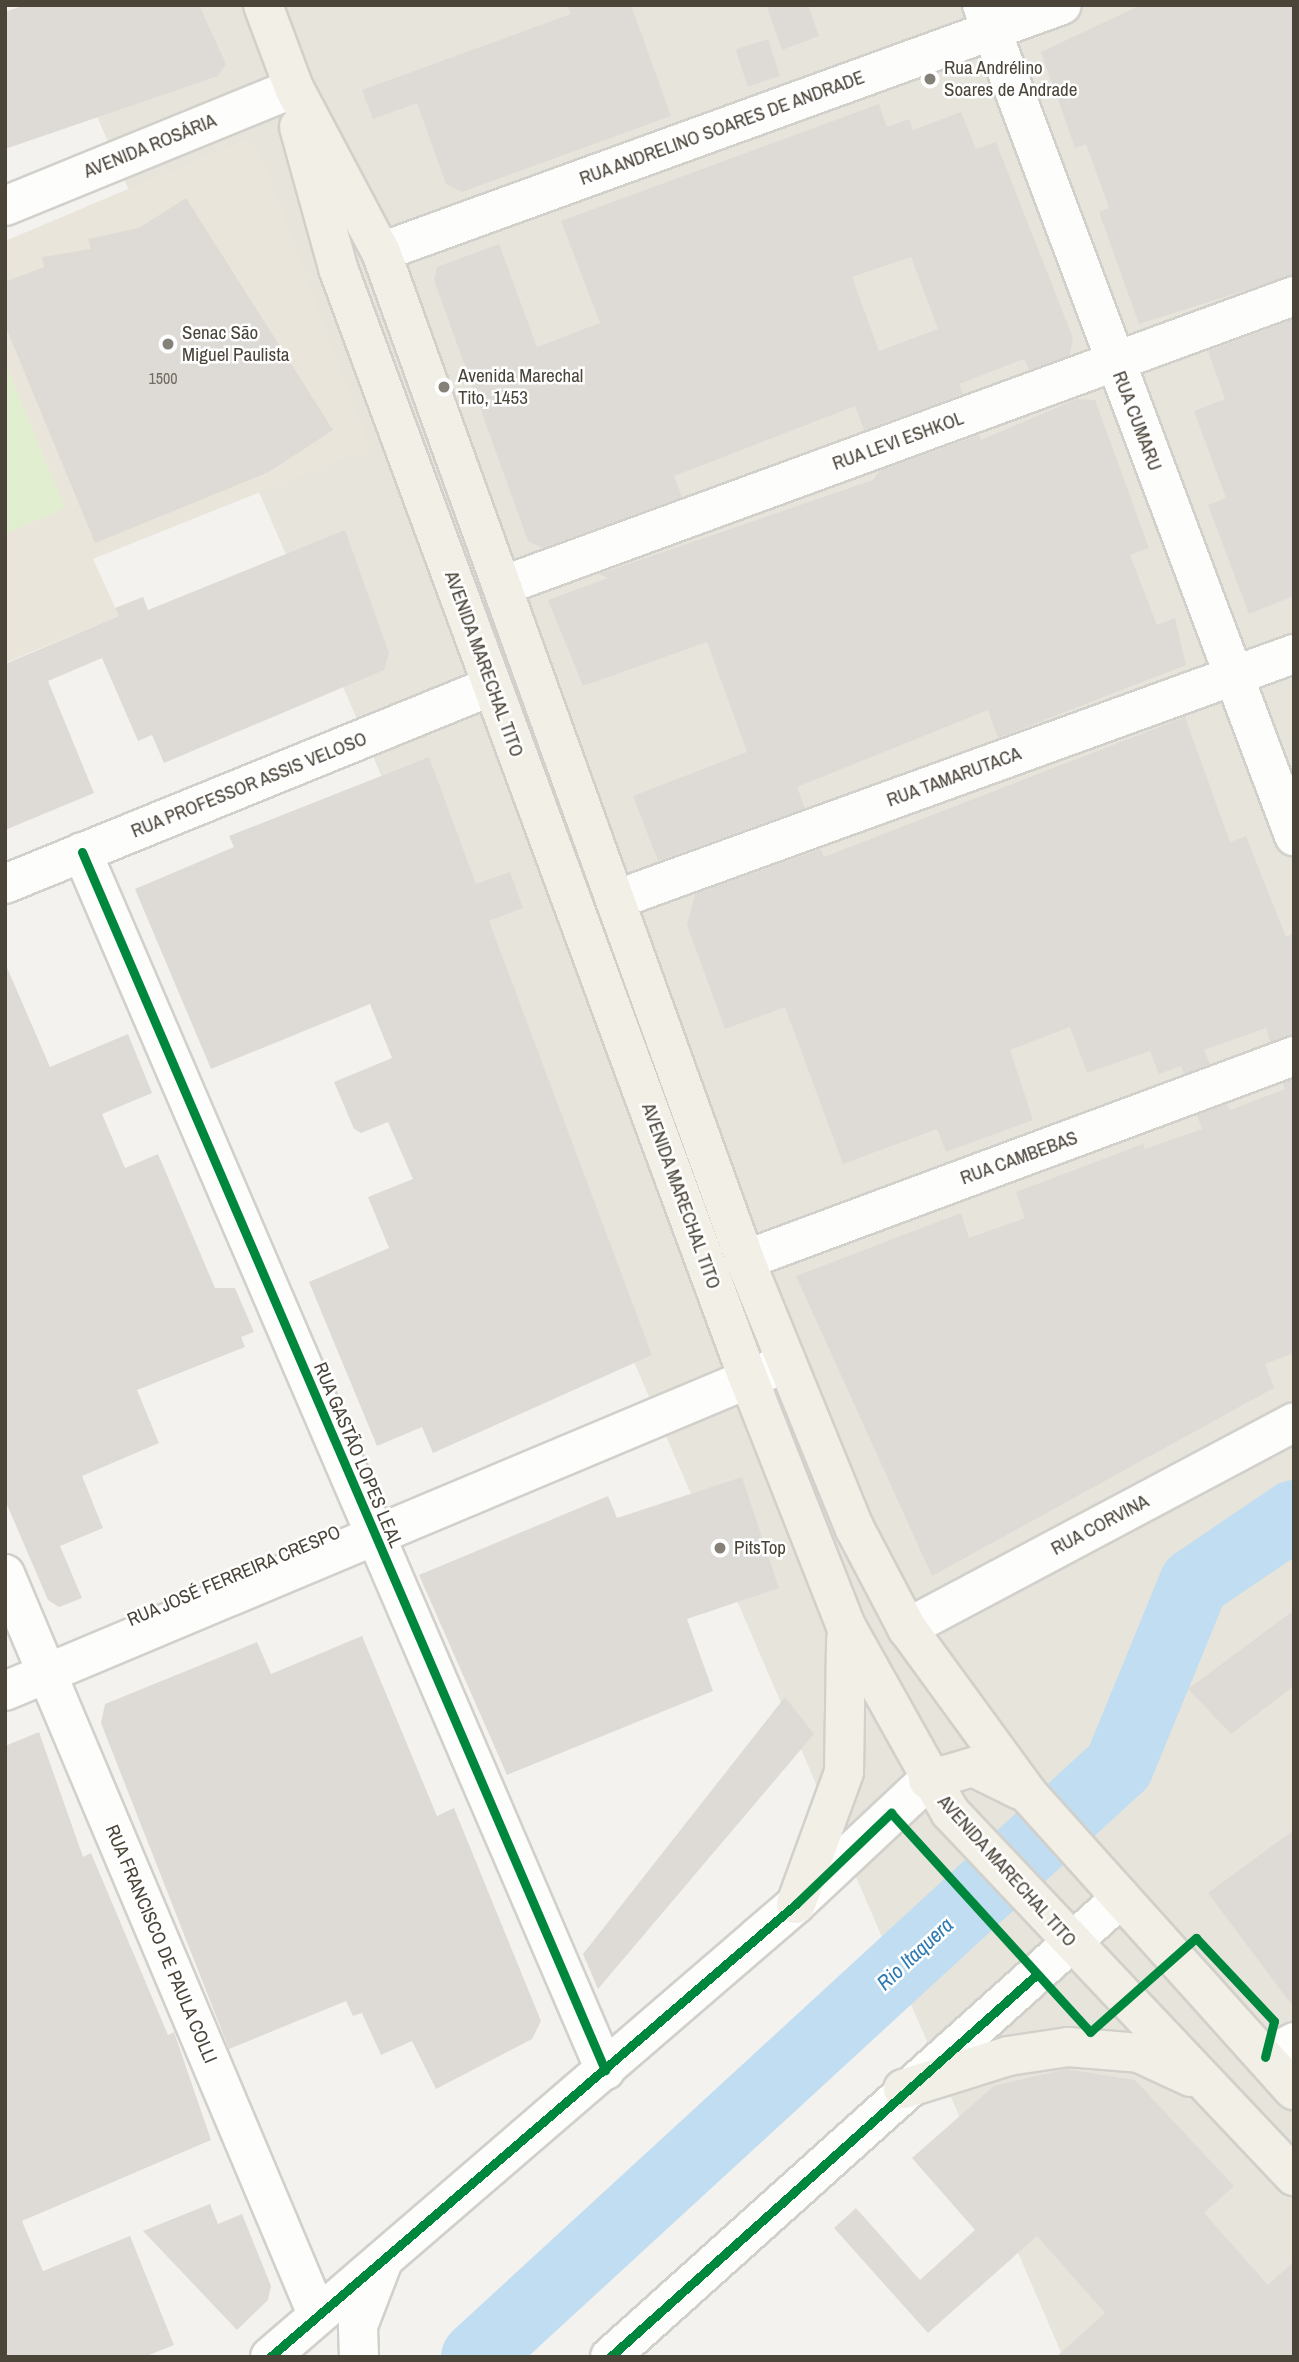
<!DOCTYPE html>
<meta charset="utf-8">
<style>
body{margin:0}
#map{position:relative;width:1299px;height:2362px;overflow:hidden;background:#f4f2ee;font-family:"Archivo Narrow",sans-serif}
div>[style]{position:absolute}
.residential>*{inset:0;background:#e7e4dc}
.education>*{inset:0;background:#eae5da}
.green>*{inset:0;background:#e1eecf}
.river>*{height:70px;margin:-35px;padding:0 35px;transform-origin:35px;border-radius:35px;background:#c0ddf1}
.building>*{inset:0;background:#dedbd6;transform-origin:0 0}
.roads{filter:drop-shadow(2px 0 #d2d0cb) drop-shadow(-2px 0 #d2d0cb) drop-shadow(0 2px #d2d0cb) drop-shadow(0 -2px #d2d0cb)}
.minor>*{height:38px;margin:-19px;padding:0 19px;transform-origin:19px;border-radius:19px;background:#fdfdfc}
.major>*{height:38px;margin:-19px;padding:0 19px;transform-origin:19px;border-radius:19px;background:#f2efe6}
.cycleway>*{height:9px;margin:-4.5px;padding:0 4.5px;transform-origin:4.5px;border-radius:4.5px;background:#00873e}
.dots>*{width:19px;height:19px;translate:-50% -50%;box-sizing:border-box;border:4px solid #fff;border-radius:50%}
span{translate:-50% -50%;white-space:nowrap;text-align:center;line-height:1.15;-webkit-text-stroke:5px #fff;paint-order:stroke}
.number-label{font-size:16px;color:#706a61}
.number-label span{-webkit-text-stroke-width:0}
.poi-label{font-size:19px;color:#4b4439}
.left{translate:0 -50%;text-align:left}
.street-label{font-size:19px;color:#4b4439}
.water-label{font-size:21px;color:#2e7ab2;font-style:italic}
.frame{position:absolute;inset:0;border:7px solid #4b4439;pointer-events:none}
</style>
<div id="map">
<div class="residential">
<div style="clip-path:polygon(49px 5px,1294px 5px,1294px 2357px,1063px 2357px)"></div>
</div>
<div class="education">
<div style="clip-path:polygon(244px 140px,260px 152px,370px 448px,93px 559px,119px 616px,5px 663px,5px 241px)"></div>
</div>
<div class="green">
<div style="clip-path:polygon(5px 362px,65px 508px,5px 534px)"></div>
</div>
<div class="river">
<div style="left:476px;top:2357px;width:873px;rotate:-42.59deg"></div>
<div style="left:1119px;top:1766px;width:198px;rotate:-67.7deg"></div>
<div style="left:1194px;top:1583px;width:121px;rotate:-34.2deg"></div>
</div>
<div class="building">
<div style="clip-path:polygon(25px 5px,199px 5px,226px 64px,218px 76px,5px 149px,5px 12px)"></div>
<div style="clip-path:polygon(567px 5px,631px 5px,671px 116px,462px 192px,446px 184px,417px 103px,373px 119px,362px 90px,571px 14px)"></div>
<div style="clip-path:polygon(766px 5px,808px 5px,819px 36px,782px 50px)"></div>
<div style="clip-path:polygon(1141px 5px,1294px 5px,1294px 275px,1139px 324px,1099px 212px,1109px 208px,1086px 144px,1075px 148px,1041px 52px)"></div>
<div style="left:768px;top:39px;width:39px;height:34px;rotate:72deg"></div>
<div style="clip-path:polygon(evenodd,879px 104px,887px 127px,909px 119px,913px 130px,961px 112px,976px 149px,996px 142px,1073px 338px,1070px 355px,1029px 370px,1024px 359px,959px 384px,963px 394px,864px 430px,855px 406px,674px 476px,682px 497px,542px 548px,528px 541px,434px 280px,437px 267px,499px 244px,537px 347px,600px 323px,561px 221px,879px 104px,911px 257px,938px 329px,879px 351px,852px 277px,911px 257px)"></div>
<div style="clip-path:polygon(186px 198px,333px 430px,269px 472px,95px 543px,5px 325px,5px 282px,44px 267px,42px 257px,91px 249px,88px 239px,139px 228px)"></div>
<div style="clip-path:polygon(1294px 319px,1294px 596px,1249px 614px,1208px 505px,1226px 498px,1194px 411px,1225px 399px,1208px 351px)"></div>
<div style="clip-path:polygon(1077px 399px,1095px 400px,1149px 548px,1130px 555px,1157px 625px,1175px 618px,1186px 665px,998px 738px,988px 710px,797px 787px,805px 808px,658px 861px,633px 796px,747px 752px,707px 642px,583px 686px,548px 600px,608px 578px,599px 574px,873px 480px,879px 471px,979px 435px,981px 440px)"></div>
<div style="clip-path:polygon(345px 530px,389px 653px,384px 670px,164px 763px,152px 735px,138px 741px,102px 658px,48px 681px,94px 793px,5px 830px,5px 664px,119px 616px,115px 608px,143px 597px,148px 610px)"></div>
<div style="clip-path:polygon(1185px 717px,1230px 842px,1246px 836px,1286px 937px,1294px 933px,1294px 1035px,1270px 1042px,1266px 1028px,1204px 1050px,1210px 1064px,1184px 1074px,1181px 1066px,1159px 1074px,1150px 1051px,1087px 1073px,1070px 1027px,1010px 1050px,1033px 1120px,946px 1152px,937px 1129px,843px 1164px,785px 1007px,725px 1029px,687px 925px,695px 894px,821px 849px,824px 857px)"></div>
<div style="clip-path:polygon(429px 757px,476px 884px,510px 872px,523px 908px,489px 921px,652px 1355px,433px 1453px,422px 1427px,377px 1446px,309px 1282px,389px 1248px,368px 1197px,413px 1179px,388px 1122px,361px 1133px,354px 1129px,334px 1082px,392px 1058px,370px 1004px,211px 1069px,135px 889px,234px 847px,229px 836px)"></div>
<div style="clip-path:polygon(5px 963px,50px 1067px,128px 1034px,152px 1093px,102px 1114px,125px 1168px,158px 1154px,215px 1288px,235px 1288px,254px 1332px,241px 1337px,245px 1347px,137px 1390px,159px 1443px,82px 1476px,103px 1528px,60px 1546px,82px 1598px,59px 1607px,48px 1600px,5px 1500px)"></div>
<div style="clip-path:polygon(1294px 1079px,1294px 1353px,1265px 1364px,1274px 1388px,932px 1576px,796px 1276px,961px 1213px,969px 1238px,1025px 1218px,1016px 1192px,1143px 1144px,1145px 1149px,1202px 1129px,1197px 1115px,1227px 1104px,1230px 1110px,1285px 1089px,1283px 1083px)"></div>
<div style="clip-path:polygon(742px 1477px,779px 1588px,687px 1619px,713px 1691px,507px 1775px,419px 1575px,608px 1496px,617px 1518px)"></div>
<div style="clip-path:polygon(1294px 1610px,1294px 1686px,1231px 1734px,1188px 1689px)"></div>
<div style="clip-path:polygon(362px 1636px,437px 1816px,454px 1808px,541px 2021px,532px 2039px,436px 2089px,412px 2041px,381px 2055px,362px 2013px,353px 2016px,346px 2001px,229px 2049px,101px 1723px,105px 1704px,257px 1642px,271px 1674px)"></div>
<div style="clip-path:polygon(785px 1697px,814px 1734px,598px 1989px,583px 1954px)"></div>
<div style="clip-path:polygon(39px 1732px,83px 1857px,91px 1853px,168px 2035px,174px 2032px,211px 2140px,22px 2221px,43px 2271px,130px 2236px,174px 2345px,144px 2357px,5px 2357px,5px 1746px)"></div>
<div style="clip-path:polygon(1294px 1830px,1294px 2008px,1208px 1893px)"></div>
<div style="clip-path:polygon(1066px 2069px,1135px 2080px,1234px 2186px,1204px 2213px,1268px 2285px,1294px 2261px,1294px 2357px,1056px 2357px,1105px 2313px,1037px 2236px,928px 2333px,834px 2228px,856px 2208px,920px 2280px,975px 2230px,912px 2158px,994px 2086px)"></div>
<div style="clip-path:polygon(210px 2204px,218px 2224px,242px 2214px,271px 2286px,268px 2300px,237px 2330px,143px 2231px)"></div>
</div>
<div class="roads">
<div class="minor">
<div style="left:982px;top:5px;width:888px;rotate:69.42deg"></div>
<div style="left:5px;top:206px;width:312px;rotate:-22.2deg"></div>
<div style="left:381px;top:252px;width:724px;rotate:-19.94deg"></div>
<div style="left:502px;top:586px;width:843px;rotate:-20.11deg"></div>
<div style="left:82px;top:852px;width:1326px;rotate:66.76deg"></div>
<div style="left:5px;top:884px;width:526px;rotate:-22.13deg"></div>
<div style="left:615px;top:900px;width:722px;rotate:-19.92deg"></div>
<div style="left:745px;top:1260px;width:586px;rotate:-20.38deg"></div>
<div style="left:5px;top:1574px;width:803px;rotate:67.14deg"></div>
<div style="left:907px;top:1628px;width:438px;rotate:-28deg"></div>
<div style="left:5px;top:1691px;width:847px;rotate:-22.78deg"></div>
<div style="left:1265px;top:2057px;width:33px;rotate:-27deg"></div>
<div style="left:270px;top:2357px;width:694px;rotate:-40.74deg"></div>
<div style="left:796px;top:1904px;width:181px;rotate:-43.2deg"></div>
<div style="left:359px;top:2357px;width:31px;rotate:-92deg"></div>
<div style="left:358px;top:2326px;width:70px;rotate:-69deg"></div>
<div style="left:610px;top:2357px;width:687px;rotate:-41.93deg"></div>
</div>
<div class="major">
<div style="left:263px;top:5px;width:89px;rotate:69.5deg"></div>
<div style="left:294px;top:88px;width:186px;rotate:62.1deg"></div>
<div style="left:381px;top:252px;width:1072px;rotate:70.14deg"></div>
<div style="left:745px;top:1260px;width:291px;rotate:67.8deg"></div>
<div style="left:855px;top:1529px;width:112px;rotate:62.3deg"></div>
<div style="left:907px;top:1628px;width:205px;rotate:53.9deg"></div>
<div style="left:1028px;top:1794px;width:398px;rotate:48.1deg"></div>
<div style="left:299px;top:127px;width:146px;rotate:74.5deg"></div>
<div style="left:338px;top:268px;width:1186px;rotate:69.72deg"></div>
<div style="left:749px;top:1380px;width:264px;rotate:68.5deg"></div>
<div style="left:846px;top:1626px;width:213px;rotate:60.8deg"></div>
<div style="left:950px;top:1812px;width:501px;rotate:46.62deg"></div>
<div style="left:928px;top:1780px;width:47px;rotate:-16.1deg"></div>
<div style="left:973px;top:1767px;width:52px;rotate:26.1deg"></div>
<div style="left:796px;top:1904px;width:140px;rotate:-70deg"></div>
<div style="left:844px;top:1772px;width:133px;rotate:-89.1deg"></div>
<div style="left:903px;top:2089px;width:110px;rotate:-17.4deg"></div>
<div style="left:1008px;top:2056px;width:61px;rotate:-8.5deg"></div>
<div style="left:1068px;top:2047px;width:71px;rotate:4.8deg"></div>
<div style="left:1139px;top:2053px;width:57px;rotate:24.8deg"></div>
</div>
</div>
<div class="cycleway">
<div style="left:82px;top:852px;width:1326px;rotate:66.76deg"></div>
<div style="left:270px;top:2357px;width:694px;rotate:-40.74deg"></div>
<div style="left:796px;top:1904px;width:132px;rotate:-43.8deg"></div>
<div style="left:891px;top:1813px;width:296px;rotate:47.7deg"></div>
<div style="left:1090px;top:2032px;width:142px;rotate:-41.6deg"></div>
<div style="left:1196px;top:1938px;width:114px;rotate:46.8deg"></div>
<div style="left:1274px;top:2021px;width:37px;rotate:104deg"></div>
<div style="left:610px;top:2357px;width:571px;rotate:-41.88deg"></div>
</div>
<div class="dots">
<div style="left:930px;top:79px;background:#868178"></div>
<div style="left:168px;top:344px;background:#868178"></div>
<div style="left:444px;top:387px;background:#868178"></div>
<div style="left:720px;top:1548px;background:#868178"></div>
</div>
<div class="number-label">
<span style="left:163px;top:378px">1500</span>
</div>
<div class="poi-label">
<span class="left" style="left:944px;top:79px">Rua Andrélino<br>Soares de Andrade</span>
<span class="left" style="left:182px;top:344px">Senac São<br>Miguel Paulista</span>
<span class="left" style="left:458px;top:387px">Avenida Marechal<br>Tito, 1453</span>
<span class="left" style="left:734px;top:1548px">PitsTop</span>
</div>
<div class="street-label">
<span style="left:722px;top:128px;rotate:-20deg">RUA ANDRELINO SOARES DE ANDRADE</span>
<span style="left:150px;top:146px;rotate:-22deg">AVENIDA ROSÁRIA</span>
<span style="left:1137px;top:421px;rotate:69deg">RUA CUMARU</span>
<span style="left:898px;top:441px;rotate:-20deg">RUA LEVI ESHKOL</span>
<span style="left:484px;top:664px;rotate:70deg">AVENIDA MARECHAL TITO</span>
<span style="left:954px;top:777px;rotate:-20deg">RUA TAMARUTACA</span>
<span style="left:249px;top:785px;rotate:-22deg">RUA PROFESSOR ASSIS VELOSO</span>
<span style="left:1019px;top:1158px;rotate:-20deg">RUA CAMBEBAS</span>
<span style="left:681px;top:1196px;rotate:70deg">AVENIDA MARECHAL TITO</span>
<span style="left:358px;top:1455px;rotate:67deg">RUA GASTÃO LOPES LEAL</span>
<span style="left:1100px;top:1525px;rotate:-28deg">RUA CORVINA</span>
<span style="left:234px;top:1576px;rotate:-23deg">RUA JOSÉ FERREIRA CRESPO</span>
<span style="left:1007px;top:1871px;rotate:48deg">AVENIDA MARECHAL TITO</span>
<span style="left:161px;top:1944px;rotate:67deg">RUA FRANCISCO DE PAULA COLLI</span>
</div>
<div class="water-label">
<span style="left:915px;top:1954px;rotate:-43deg">Rio Itaquera</span>
</div>
<div class="frame"></div>
</div>
